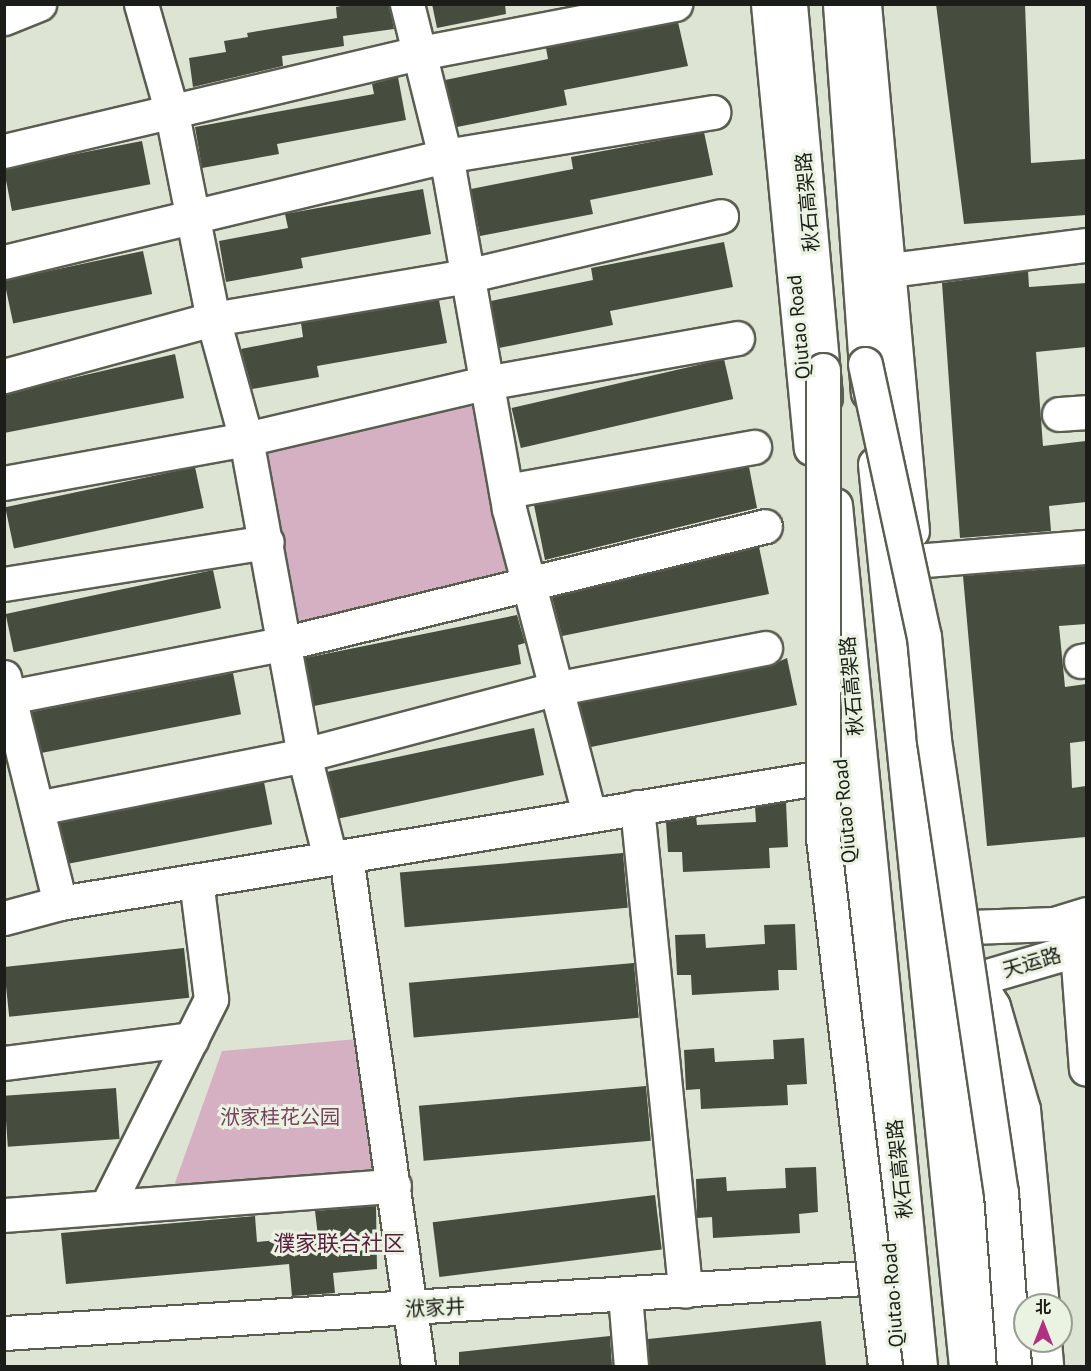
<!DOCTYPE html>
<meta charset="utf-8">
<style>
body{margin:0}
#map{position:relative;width:1091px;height:1371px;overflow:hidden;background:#dde4d4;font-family:"PT Sans","Noto Sans SC",sans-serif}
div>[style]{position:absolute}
.green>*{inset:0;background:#d5b0c3;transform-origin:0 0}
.building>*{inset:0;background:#464c3e;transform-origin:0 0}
.roads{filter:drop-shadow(2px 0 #585e50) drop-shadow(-2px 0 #585e50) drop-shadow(0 2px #585e50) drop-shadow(0 -2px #585e50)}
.minor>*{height:33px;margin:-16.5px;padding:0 16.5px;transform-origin:16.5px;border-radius:16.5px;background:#fff}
.major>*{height:33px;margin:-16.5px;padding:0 16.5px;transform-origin:16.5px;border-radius:16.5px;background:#fff}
.highway>*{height:33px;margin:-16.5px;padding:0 16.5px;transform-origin:16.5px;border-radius:16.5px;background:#fff}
.bridges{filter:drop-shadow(2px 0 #585e50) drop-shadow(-2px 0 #585e50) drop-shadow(0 2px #585e50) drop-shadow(0 -2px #585e50)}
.highway-bridge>*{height:33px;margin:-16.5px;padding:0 16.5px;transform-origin:16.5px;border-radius:16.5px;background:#fff}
span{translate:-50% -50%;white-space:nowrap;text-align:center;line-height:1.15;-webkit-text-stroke:6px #eaf2e1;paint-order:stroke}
.street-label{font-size:20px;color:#1b1e18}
.park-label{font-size:20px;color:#794160}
.quarter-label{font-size:22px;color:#581c40}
.frame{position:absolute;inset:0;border:6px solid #1b1e18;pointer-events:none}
.north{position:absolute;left:1013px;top:1293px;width:60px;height:60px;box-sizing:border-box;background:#eaf2e1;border:2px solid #979d91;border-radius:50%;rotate:0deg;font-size:16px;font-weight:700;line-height:24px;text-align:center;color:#1b1e18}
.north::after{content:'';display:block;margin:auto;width:21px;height:27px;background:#b03180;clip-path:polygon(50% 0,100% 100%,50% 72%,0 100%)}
</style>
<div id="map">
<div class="green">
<div style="left:485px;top:383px;width:203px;height:246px;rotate:78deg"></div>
<div style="clip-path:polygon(357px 1039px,374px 1183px,171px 1194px,222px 1051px)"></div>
</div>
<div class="building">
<div style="clip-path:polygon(351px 4px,389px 4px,394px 29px,343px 36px,344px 46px,282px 56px,283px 66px,193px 87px,189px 58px,226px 52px,224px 41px,248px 37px,247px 33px,337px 18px,336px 7px)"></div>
<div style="clip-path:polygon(432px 4px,505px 4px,506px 14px,437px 28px)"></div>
<div style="clip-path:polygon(936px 4px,1025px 4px,1031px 163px,1086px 159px,1086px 215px,964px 224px)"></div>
<div style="clip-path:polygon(678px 22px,688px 66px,564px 90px,567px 105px,457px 127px,445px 80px,548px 59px,546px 48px)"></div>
<div style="clip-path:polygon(398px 77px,406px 120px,277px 144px,279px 154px,202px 168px,195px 127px,374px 94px,372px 84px)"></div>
<div style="clip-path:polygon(704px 132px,713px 175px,590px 200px,593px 214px,480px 236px,471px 189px,573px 169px,571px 157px)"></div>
<div style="left:142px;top:141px;width:44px;height:141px;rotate:79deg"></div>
<div style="clip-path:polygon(423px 189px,431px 234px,301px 258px,303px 268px,226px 282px,219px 241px,288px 228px,285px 214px)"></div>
<div style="clip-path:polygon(724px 242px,733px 287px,610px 311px,613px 325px,499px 348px,491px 301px,593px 280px,591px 268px)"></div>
<div style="left:143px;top:251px;width:44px;height:142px;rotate:78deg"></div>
<div style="clip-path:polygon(1028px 271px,1029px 287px,1086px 283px,1086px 347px,1036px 352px,1043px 446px,1086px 441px,1086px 502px,1049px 506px,1051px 531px,960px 538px,942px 283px)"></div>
<div style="clip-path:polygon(439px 300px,447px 343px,317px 366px,319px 377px,252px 389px,241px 349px,303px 337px,301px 323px)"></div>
<div style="clip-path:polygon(175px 354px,184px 398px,4px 433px,4px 394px)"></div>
<div style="left:724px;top:359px;width:41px;height:218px;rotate:77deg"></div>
<div style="left:195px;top:467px;width:42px;height:194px;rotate:78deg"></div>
<div style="clip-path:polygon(749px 467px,757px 508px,545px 560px,534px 505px)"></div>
<div style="clip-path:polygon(759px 547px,769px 594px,562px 636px,552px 597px)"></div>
<div style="clip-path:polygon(1086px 566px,1086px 624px,1059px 626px,1065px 687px,1086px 684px,1086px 741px,1070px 743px,1072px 788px,1086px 786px,1086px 837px,987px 846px,963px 576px)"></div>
<div style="left:213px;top:570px;width:39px;height:212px;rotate:78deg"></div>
<div style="clip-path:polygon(517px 615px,525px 643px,518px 645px,521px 664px,314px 706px,305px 658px)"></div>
<div style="clip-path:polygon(787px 658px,797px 705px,591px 747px,579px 703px,769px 666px)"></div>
<div style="left:233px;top:673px;width:42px;height:205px;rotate:79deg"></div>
<div style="left:534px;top:728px;width:48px;height:211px;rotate:78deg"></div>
<div style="left:264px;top:782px;width:43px;height:209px;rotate:79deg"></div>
<div style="clip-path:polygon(786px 802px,788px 847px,769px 848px,770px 868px,683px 872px,682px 852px,668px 852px,666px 822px,696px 817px,697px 825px,756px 822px,755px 807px)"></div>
<div style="left:623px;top:853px;width:55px;height:224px;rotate:85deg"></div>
<div style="clip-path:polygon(795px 924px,797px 970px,778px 970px,779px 990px,692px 995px,691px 975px,677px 975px,675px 935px,705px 934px,706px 948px,765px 944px,764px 925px)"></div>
<div style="left:184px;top:948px;width:50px;height:181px;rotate:84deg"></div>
<div style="left:634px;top:963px;width:55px;height:226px;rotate:85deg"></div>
<div style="clip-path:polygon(804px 1038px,807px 1084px,787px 1085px,788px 1105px,701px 1109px,700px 1089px,686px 1090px,684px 1050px,714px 1048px,715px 1062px,774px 1059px,773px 1040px)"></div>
<div style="left:646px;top:1086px;width:55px;height:228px;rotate:85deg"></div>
<div style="left:116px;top:1088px;width:51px;height:112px;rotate:86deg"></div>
<div style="clip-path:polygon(816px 1167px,818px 1212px,799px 1214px,800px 1233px,713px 1238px,712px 1217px,697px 1218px,696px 1179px,726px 1177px,727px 1191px,786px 1188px,785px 1168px)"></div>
<div style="left:655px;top:1195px;width:55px;height:224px;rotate:83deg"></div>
<div style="clip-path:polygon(376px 1206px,377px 1269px,333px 1273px,335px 1293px,292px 1296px,289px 1264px,66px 1284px,61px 1233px,255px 1216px,257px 1242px,318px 1236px,315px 1211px)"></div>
<div style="clip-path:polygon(821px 1321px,826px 1366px,649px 1366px,648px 1339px)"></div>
<div style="clip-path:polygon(610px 1336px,612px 1366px,459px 1366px,459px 1352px)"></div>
</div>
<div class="roads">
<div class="minor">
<div style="left:141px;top:4px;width:109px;rotate:74.1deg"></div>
<div style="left:171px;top:109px;width:214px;rotate:78.7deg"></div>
<div style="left:213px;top:319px;width:124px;rotate:74.6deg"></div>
<div style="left:246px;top:439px;width:321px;rotate:79.6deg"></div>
<div style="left:304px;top:755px;width:106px;rotate:75.8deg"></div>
<div style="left:407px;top:4px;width:173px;rotate:76deg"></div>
<div style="left:449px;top:172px;width:342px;rotate:79.9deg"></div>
<div style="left:509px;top:509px;width:316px;rotate:75.3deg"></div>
<div style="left:4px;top:151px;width:427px;rotate:-13.3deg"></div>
<div style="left:420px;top:53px;width:260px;rotate:-10.9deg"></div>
<div style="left:4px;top:262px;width:454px;rotate:-13.5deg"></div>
<div style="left:445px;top:156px;width:272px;rotate:-9.3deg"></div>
<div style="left:890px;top:270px;width:198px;rotate:-7.3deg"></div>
<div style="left:4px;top:376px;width:217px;rotate:-15.3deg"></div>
<div style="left:213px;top:319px;width:257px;rotate:-9.6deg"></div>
<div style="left:466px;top:276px;width:262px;rotate:-13.2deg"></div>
<div style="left:1059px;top:414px;width:27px;rotate:-4deg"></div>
<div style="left:4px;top:483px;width:246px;rotate:-10.3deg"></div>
<div style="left:246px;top:439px;width:245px;rotate:-13.2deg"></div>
<div style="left:485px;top:383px;width:256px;rotate:-10.1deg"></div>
<div style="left:506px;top:491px;width:252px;rotate:-10.1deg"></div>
<div style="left:914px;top:561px;width:173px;rotate:-4.7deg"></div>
<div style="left:4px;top:584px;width:266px;rotate:-9.1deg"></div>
<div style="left:1081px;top:661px;width:5px;rotate:-11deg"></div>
<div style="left:4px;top:677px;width:233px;rotate:76.1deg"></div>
<div style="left:9px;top:697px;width:278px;rotate:-11deg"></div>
<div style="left:282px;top:644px;width:497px;rotate:-13.7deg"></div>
<div style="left:637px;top:807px;width:486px;rotate:84.3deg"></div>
<div style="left:37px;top:808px;width:272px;rotate:-11.2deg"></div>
<div style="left:304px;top:755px;width:259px;rotate:-14.8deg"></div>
<div style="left:554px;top:689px;width:215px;rotate:-11deg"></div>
<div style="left:346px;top:856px;width:515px;rotate:81.96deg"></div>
<div style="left:4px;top:918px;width:58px;rotate:-15deg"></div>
<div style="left:60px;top:903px;width:793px;rotate:-9.37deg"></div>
<div style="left:943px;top:928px;width:111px;rotate:-2.1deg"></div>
<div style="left:1054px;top:924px;width:34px;rotate:-17deg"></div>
<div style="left:1077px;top:950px;width:119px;rotate:85.7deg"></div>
<div style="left:977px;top:979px;width:114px;rotate:-16.4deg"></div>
<div style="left:4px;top:1063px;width:189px;rotate:-7.3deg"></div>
<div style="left:107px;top:1206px;width:232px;rotate:-63.3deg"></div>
<div style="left:211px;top:999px;width:119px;rotate:-97.2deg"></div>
<div style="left:4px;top:1215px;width:391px;rotate:-4.3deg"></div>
<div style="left:625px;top:1295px;width:71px;rotate:85.2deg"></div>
<div style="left:4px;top:1333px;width:863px;rotate:-3.66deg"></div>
</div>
<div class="major">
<div style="left:768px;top:4px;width:446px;rotate:84.5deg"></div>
<div style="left:864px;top:4px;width:529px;rotate:84.8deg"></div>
<div style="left:4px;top:18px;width:38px;rotate:-22deg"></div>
<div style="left:835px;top:702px;width:653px;rotate:84.46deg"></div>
<div style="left:934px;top:828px;width:85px;rotate:86deg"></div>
<div style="left:940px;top:913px;width:298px;rotate:82.7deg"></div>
<div style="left:978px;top:1209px;width:157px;rotate:86.4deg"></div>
<div style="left:964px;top:960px;width:54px;rotate:57.8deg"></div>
<div style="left:993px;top:1006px;width:107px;rotate:73.8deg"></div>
<div style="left:1023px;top:1109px;width:197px;rotate:84.5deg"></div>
<div style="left:1044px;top:1341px;width:25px;rotate:85deg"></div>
</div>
<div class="highway">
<div style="left:790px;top:4px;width:395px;rotate:84.9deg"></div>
<div style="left:840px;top:4px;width:389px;rotate:85.9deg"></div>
<div style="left:875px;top:464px;width:907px;rotate:84.24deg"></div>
<div style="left:835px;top:505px;width:865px;rotate:84.36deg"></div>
</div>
</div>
<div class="bridges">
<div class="highway-bridge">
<div style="left:865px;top:364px;width:278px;rotate:77.8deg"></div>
<div style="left:924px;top:636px;width:104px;rotate:84.5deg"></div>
<div style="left:934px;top:740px;width:458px;rotate:81.6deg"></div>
<div style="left:1001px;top:1193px;width:173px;rotate:85.7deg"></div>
<div style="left:823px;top:370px;width:468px;rotate:90deg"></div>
<div style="left:823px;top:838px;width:532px;rotate:83.3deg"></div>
</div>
</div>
<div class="street-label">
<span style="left:808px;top:202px;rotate:-95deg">秋石高架路</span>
<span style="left:799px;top:327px;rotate:-95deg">Qiutao Road</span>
<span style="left:852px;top:686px;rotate:-95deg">秋石高架路</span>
<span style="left:845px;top:811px;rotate:-95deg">Qiutao Road</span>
<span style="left:1032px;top:963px;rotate:-16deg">天运路</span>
<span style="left:900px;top:1169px;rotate:-96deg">秋石高架路</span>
<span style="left:893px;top:1295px;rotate:-94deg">Qiutao Road</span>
<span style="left:435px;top:1308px;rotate:-3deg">洑家井</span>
</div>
<div class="park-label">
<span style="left:280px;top:1117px">洑家桂花公园</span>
</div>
<div class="quarter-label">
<span style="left:339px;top:1244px">濮家联合社区</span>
</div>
<div class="frame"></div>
<div class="north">北</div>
</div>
